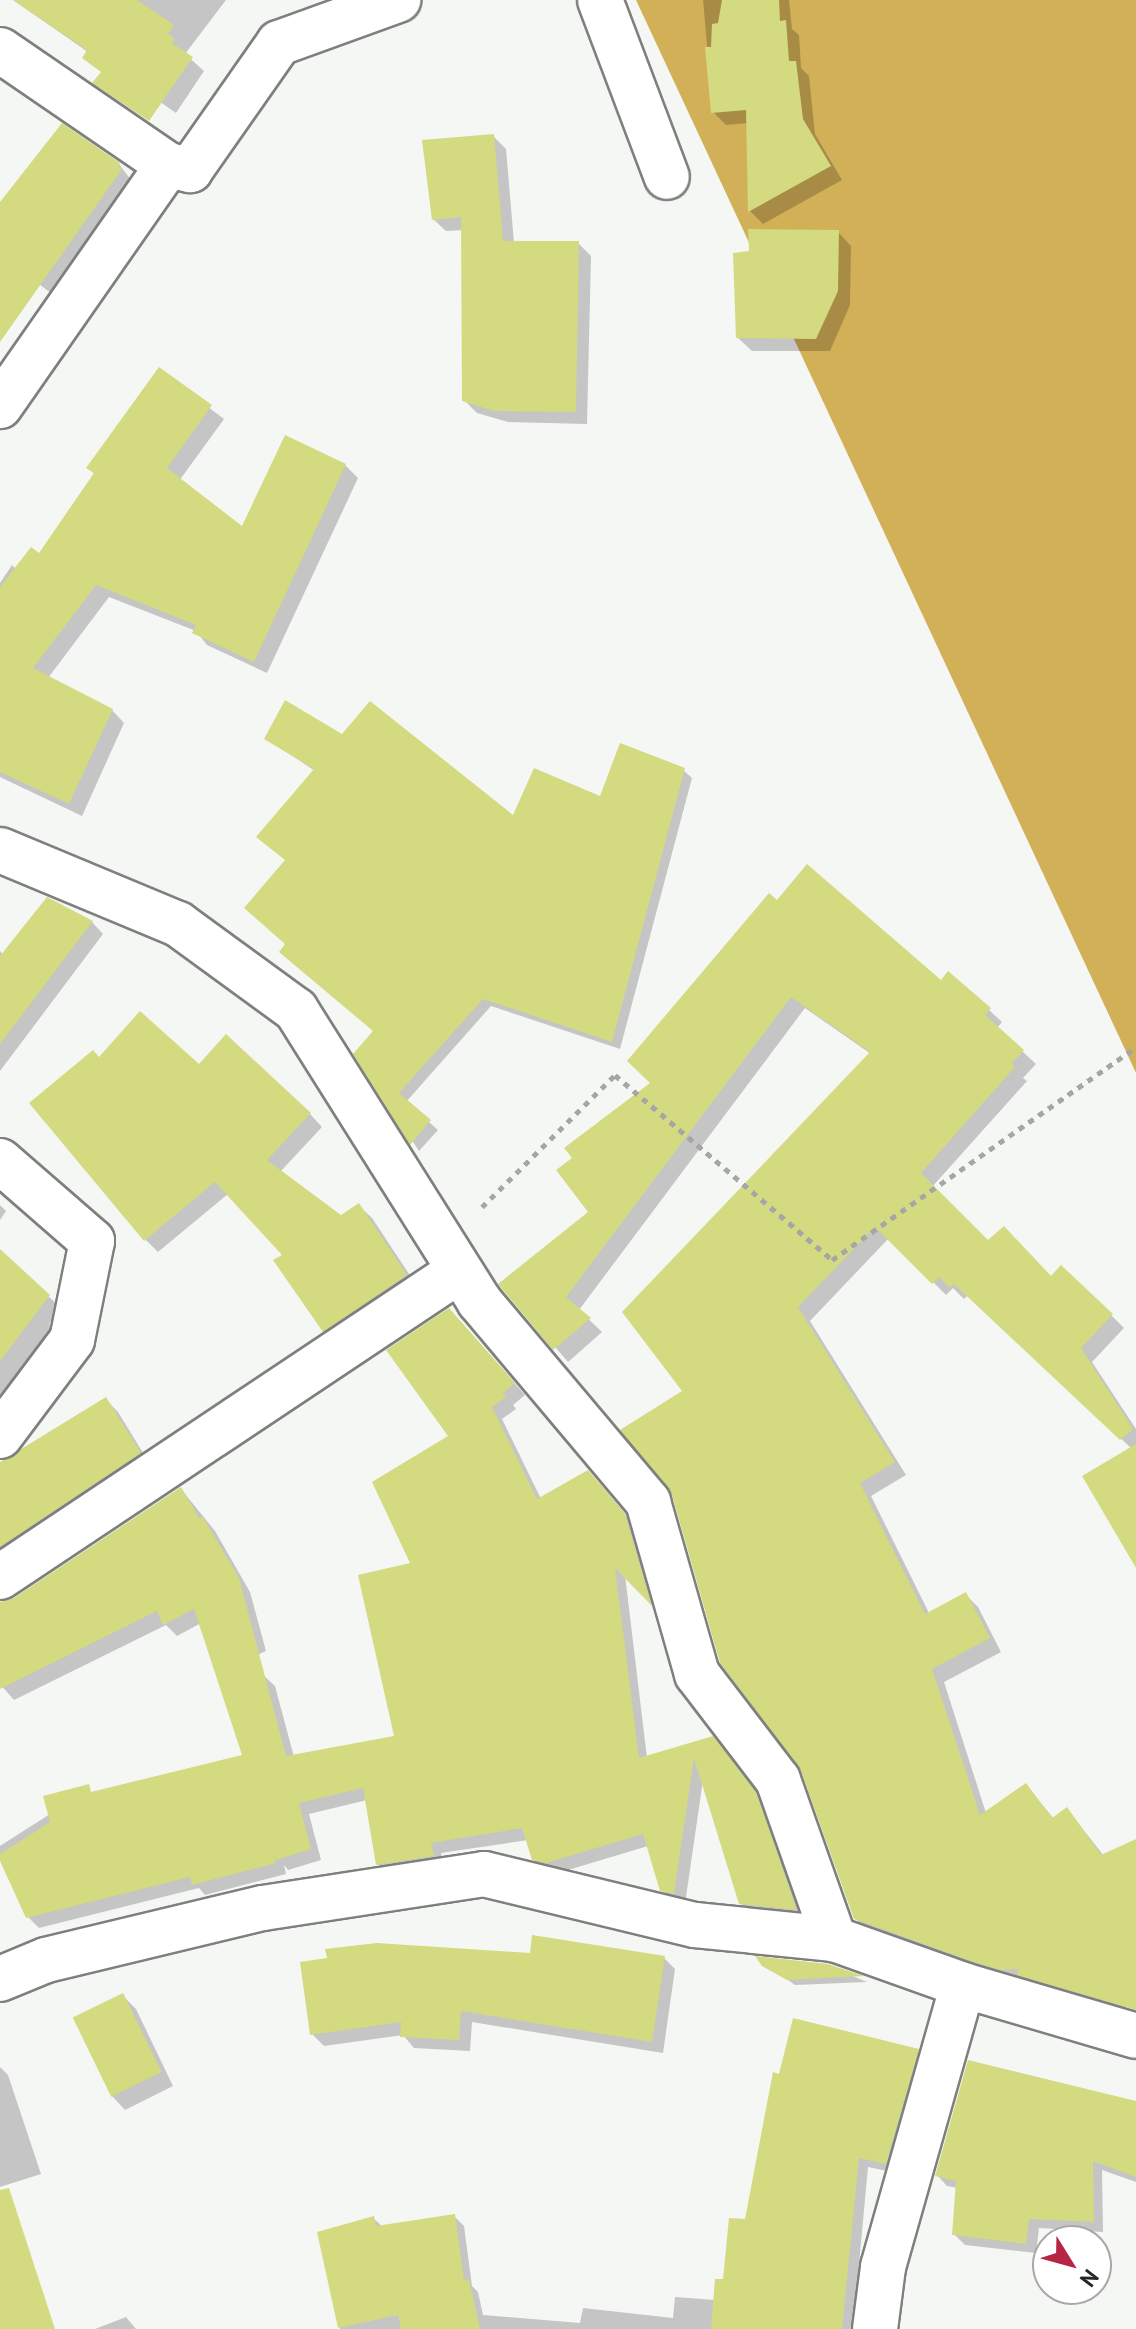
<!DOCTYPE html>
<style>
body{margin:0}
#map{position:relative;width:1136px;height:2329px;overflow:hidden;background:#f5f7f5;font-family:"PT Sans",sans-serif}
div>[style]{position:absolute}
.forest>*{inset:0;background:#d2b058}
.shadow>*{inset:0;background:#0003}
.building>*{inset:0;background:#d3da80;transform-origin:0 0}
.path>*{height:5px;margin-top:-2.5px;transform-origin:0;background:repeating-linear-gradient(90deg,#a5a6a5 0 6px,transparent 0 12px)}
.roads{filter:drop-shadow(2px 0 #7e807e) drop-shadow(-2px 0 #7e807e) drop-shadow(0 2px #7e807e) drop-shadow(0 -2px #7e807e)}
.street>*{height:44px;margin:-22px;padding:0 22px;transform-origin:22px;border-radius:22px;background:#fff}
span{translate:-50% -50%;white-space:nowrap;text-align:center;line-height:1.15;-webkit-text-stroke:8px #fff;paint-order:stroke}
.north{position:absolute;left:1032px;top:2225px;width:80px;height:80px;box-sizing:border-box;background:#fff;border:2px solid #a8a8a7;border-radius:50%;rotate:127deg;font-size:22px;font-weight:700;line-height:32px;text-align:center;color:#252524}
.north::after{content:'';display:block;margin:auto;width:28px;height:36px;background:#b62544;clip-path:polygon(50% 0,100% 100%,50% 72%,0 100%)}
</style>
<div id="map">
<div class="forest">
<div style="clip-path:polygon(636px 0,1136px 0,1136px 1073px)"></div>
</div>
<div class="shadow">
<div style="clip-path:polygon(13px 0,226px 0,185px 54px,204px 71px,176px 113px)"></div>
<div style="clip-path:polygon(703px 0,789px 0,792px 29px,799px 35px,801px 68px,809px 76px,815px 134px,842px 180px,763px 224px,750px 211px,748px 123px,726px 125px,713px 112px)"></div>
<div style="clip-path:polygon(493px 136px,506px 149px,514px 243px,578px 243px,591px 256px,587px 424px,508px 422px,477px 413px,464px 400px,463px 230px,446px 231px,433px 219px)"></div>
<div style="clip-path:polygon(119px 164px,134px 184px,55px 296px,0 255px,0 206px)"></div>
<div style="clip-path:polygon(838px 232px,851px 246px,850px 305px,830px 351px,752px 351px,738px 338px)"></div>
<div style="clip-path:polygon(159px 370px,224px 419px,179px 481px,243px 529px,345px 465px,358px 478px,267px 673px,207px 645px,196px 631px,109px 597px,48px 678px,112px 710px,124px 723px,82px 816px,0 777px,0 583px,12px 565px,16px 569px,39px 556px,95px 475px,89px 468px)"></div>
<div style="clip-path:polygon(343px 737px,514px 818px,601px 799px,683px 770px,692px 778px,620px 1049px,491px 1006px,406px 1102px,438px 1130px,419px 1151px,356px 1055px,375px 1032px,287px 945px,287px 861px,315px 771px,266px 738px)"></div>
<div style="clip-path:polygon(48px 899px,92px 922px,103px 934px,0 1071px,0 951px,3px 955px)"></div>
<div style="clip-path:polygon(777px 903px,941px 983px,989px 1010px,1002px 1022px,997px 1028px,1036px 1064px,1023px 1078px,1027px 1081px,932px 1187px,988px 1243px,1112px 1316px,1124px 1328px,1092px 1362px,1136px 1429px,1136px 1564px,1132px 1449px,968px 1295px,964px 1299px,953px 1288px,946px 1295px,889px 1238px,810px 1321px,906px 1475px,871px 1496px,929px 1613px,965px 1594px,978px 1607px,1001px 1652px,944px 1682px,986px 1813px,1026px 1785px,1054px 1819px,1067px 1809px,1104px 1856px,1136px 1841px,1136px 2002px,1115px 2012px,869px 1932px,855px 1918px,685px 1392px,871px 1054px,805px 1008px,579px 1310px,602px 1332px,568px 1362px,501px 1284px,591px 1213px,652px 1083px)"></div>
<div style="clip-path:polygon(100px 1059px,199px 1067px,310px 1114px,322px 1127px,280px 1172px,341px 1218px,359px 1206px,372px 1218px,419px 1289px,337px 1344px,324px 1331px,285px 1255px,228px 1194px,158px 1252px,145px 1239px)"></div>
<div style="clip-path:polygon(0 1205px,6px 1211px,0 1220px)"></div>
<div style="clip-path:polygon(0 1251px,61px 1308px,49px 1324px,57px 1332px,0 1411px)"></div>
<div style="clip-path:polygon(460px 1321px,525px 1395px,513px 1405px,516px 1409px,502px 1419px,541px 1499px,599px 1483px,636px 1527px,660px 1612px,625px 1575px,647px 1758px,712px 1738px,724px 1750px,766px 1805px,807px 1920px,752px 1915px,741px 1903px,703px 1780px,685px 1904px,673px 1901px,662px 1890px,648px 1846px,558px 1873px,545px 1870px,533px 1859px,528px 1840px,441px 1853px,444px 1866px,389px 1875px,378px 1864px,367px 1800px,309px 1814px,321px 1860px,288px 1870px,284px 1865px,286px 1874px,205px 1895px,199px 1888px,39px 1928px,28px 1917px,0 1856px,0 1846px,75px 1798px,244px 1756px,264px 1676px,275px 1686px,294px 1757px,396px 1738px,413px 1564px,451px 1437px)"></div>
<div style="clip-path:polygon(106px 1400px,118px 1412px,151px 1466px,0 1567px,0 1464px)"></div>
<div style="clip-path:polygon(181px 1489px,215px 1531px,250px 1592px,266px 1651px,224px 1669px,201px 1623px,177px 1636px,166px 1625px,14px 1700px,0 1684px,0 1603px,15px 1600px)"></div>
<div style="clip-path:polygon(664px 1958px,675px 1969px,663px 2053px,472px 2022px,470px 2051px,414px 2048px,403px 2035px,324px 2046px,312px 2034px)"></div>
<div style="clip-path:polygon(764px 1962px,828px 1966px,867px 1982px,795px 1985px)"></div>
<div style="clip-path:polygon(122px 1995px,136px 2009px,173px 2086px,125px 2110px,112px 2096px)"></div>
<div style="clip-path:polygon(918px 2051px,928px 2061px,896px 2173px,868px 2167px,853px 2329px,340px 2329px,319px 2233px,373px 2218px,383px 2227px,454px 2216px,464px 2226px,472px 2286px,478px 2292px,483px 2315px,580px 2323px,583px 2308px,673px 2318px,675px 2297px,715px 2300px,746px 2222px,781px 2076px)"></div>
<div style="clip-path:polygon(0 2067px,8px 2075px,41px 2174px,0 2187px)"></div>
<div style="clip-path:polygon(1136px 2103px,1136px 2182px,1102px 2170px,1103px 2232px,1039px 2228px,1036px 2253px,965px 2245px,954px 2234px,958px 2188px,947px 2186px,937px 2175px)"></div>
<div style="clip-path:polygon(126px 2317px,136px 2329px,95px 2329px)"></div>
</div>
<div class="building">
<div style="clip-path:polygon(13px 0,137px 0,174px 25px,168px 34px,175px 39px,172px 43px,193px 57px,149px 121px,92px 83px,101px 72px,82px 58px,87px 50px)"></div>
<div style="clip-path:polygon(722px 0,779px 0,780px 21px,786px 20px,789px 61px,796px 61px,803px 119px,831px 166px,748px 212px,746px 110px,711px 113px,705px 47px,711px 47px,712px 24px,718px 23px)"></div>
<div style="clip-path:polygon(62px 123px,120px 163px,118px 166px,122px 169px,0 342px,0 202px)"></div>
<div style="clip-path:polygon(494px 134px,503px 241px,579px 241px,576px 412px,494px 411px,462px 401px,461px 217px,432px 220px,422px 140px)"></div>
<div style="clip-path:polygon(748px 229px,839px 230px,838px 291px,816px 339px,736px 338px,733px 253px,749px 251px)"></div>
<div style="clip-path:polygon(159px 367px,212px 405px,167px 468px,242px 526px,285px 435px,346px 464px,254px 662px,192px 633px,196px 625px,96px 585px,33px 668px,113px 709px,69px 804px,0 772px,0 587px,31px 547px,39px 553px,94px 473px,86px 468px)"></div>
<div style="clip-path:polygon(285px 700px,342px 734px,370px 701px,513px 815px,534px 768px,600px 796px,620px 743px,685px 768px,612px 1042px,483px 999px,399px 1093px,431px 1120px,410px 1145px,353px 1054px,373px 1031px,279px 952px,285px 944px,244px 908px,285px 860px,256px 837px,314px 769px,264px 739px)"></div>
<div style="clip-path:polygon(807px 864px,941px 980px,948px 971px,991px 1008px,985px 1015px,1024px 1050px,1012px 1063px,1015px 1067px,921px 1173px,988px 1240px,1004px 1226px,1051px 1276px,1061px 1265px,1113px 1314px,1081px 1348px,1133px 1429px,1120px 1440px,954px 1284px,950px 1288px,939px 1277px,932px 1284px,875px 1227px,798px 1307px,895px 1462px,860px 1483px,925px 1614px,966px 1592px,990px 1638px,932px 1669px,980px 1815px,1026px 1783px,1052px 1818px,1067px 1807px,1101px 1855px,1136px 1839px,1136px 2010px,1017px 1975px,1018px 1969px,1000px 1970px,971px 1961px,854px 1919px,801px 1771px,720px 1663px,672px 1495px,620px 1430px,682px 1391px,622px 1312px,870px 1052px,791px 997px,566px 1297px,591px 1318px,553px 1350px,498px 1284px,588px 1212px,556px 1170px,572px 1158px,564px 1148px,650px 1083px,627px 1061px,769px 893px,777px 900px)"></div>
<div style="clip-path:polygon(47px 897px,93px 921px,0 1044px,0 956px)"></div>
<div style="clip-path:polygon(140px 1011px,199px 1064px,226px 1034px,311px 1113px,267px 1160px,341px 1215px,359px 1203px,407px 1275px,323px 1332px,273px 1260px,282px 1255px,215px 1182px,144px 1241px,29px 1103px,93px 1050px,99px 1057px)"></div>
<div style="clip-path:polygon(0 1249px,50px 1295px,0 1361px)"></div>
<div style="clip-path:polygon(449px 1308px,515px 1383px,503px 1393px,506px 1397px,492px 1407px,537px 1499px,588px 1470px,625px 1514px,652px 1606px,615px 1568px,639px 1758px,713px 1736px,756px 1792px,797px 1910px,739px 1904px,694px 1758px,674px 1894px,660px 1891px,643px 1834px,546px 1863px,532px 1860px,522px 1828px,431px 1843px,434px 1856px,376px 1865px,363px 1788px,299px 1803px,311px 1849px,276px 1860px,273px 1853px,276px 1863px,192px 1885px,190px 1877px,26px 1918px,0 1861px,0 1854px,50px 1822px,43px 1796px,89px 1784px,91px 1792px,242px 1755px,194px 1609px,163px 1625px,157px 1611px,0 1689px,0 1602px,14px 1598px,181px 1487px,199px 1518px,203px 1517px,239px 1578px,286px 1756px,394px 1736px,358px 1575px,410px 1563px,372px 1482px,448px 1436px,386px 1350px)"></div>
<div style="clip-path:polygon(106px 1397px,141px 1453px,0 1547px,0 1462px)"></div>
<div style="clip-path:polygon(1136px 1444px,1136px 1568px,1082px 1476px)"></div>
<div style="clip-path:polygon(532px 1935px,665px 1956px,652px 2042px,461px 2011px,459px 2040px,400px 2037px,401px 2022px,310px 2035px,300px 1962px,327px 1958px,325px 1949px,377px 1943px,530px 1953px)"></div>
<div style="clip-path:polygon(755px 1956px,828px 1964px,864px 1976px,787px 1980px,762px 1966px)"></div>
<div style="left:123px;top:1993px;width:88px;height:56px;rotate:64deg"></div>
<div style="clip-path:polygon(793px 2018px,919px 2049px,886px 2164px,859px 2158px,842px 2329px,711px 2329px,715px 2279px,723px 2279px,729px 2218px,745px 2219px,773px 2072px,779px 2074px)"></div>
<div style="clip-path:polygon(968px 2060px,1136px 2101px,1136px 2177px,1093px 2161px,1094px 2222px,1029px 2219px,1026px 2244px,952px 2235px,956px 2181px,935px 2176px)"></div>
<div style="clip-path:polygon(9px 2188px,55px 2329px,0 2329px,0 2190px)"></div>
<div style="clip-path:polygon(455px 2214px,464px 2280px,469px 2279px,480px 2329px,401px 2329px,398px 2315px,338px 2328px,317px 2232px,374px 2216px,376px 2226px)"></div>
</div>
<div class="path">
<div style="left:482px;top:1207px;width:187px;rotate:-44.8deg"></div>
<div style="left:615px;top:1075px;width:285px;rotate:40.4deg"></div>
<div style="left:832px;top:1260px;width:371px;rotate:-35deg"></div>
</div>
<div class="roads">
<div class="street">
<div style="left:600px;top:0;width:189px;rotate:69.3deg"></div>
<div style="left:0;top:50px;width:204px;rotate:34.4deg"></div>
<div style="left:168px;top:165px;width:294px;rotate:124.9deg"></div>
<div style="left:168px;top:165px;width:23px;rotate:13deg"></div>
<div style="left:190px;top:170px;width:155px;rotate:-55deg"></div>
<div style="left:279px;top:43px;width:127px;rotate:-19.9deg"></div>
<div style="left:0;top:850px;width:193px;rotate:22.6deg"></div>
<div style="left:178px;top:924px;width:146px;rotate:36.1deg"></div>
<div style="left:296px;top:1010px;width:344px;rotate:57.8deg"></div>
<div style="left:479px;top:1301px;width:263px;rotate:49.9deg"></div>
<div style="left:648px;top:1502px;width:179px;rotate:74.1deg"></div>
<div style="left:697px;top:1674px;width:133px;rotate:52.6deg"></div>
<div style="left:778px;top:1780px;width:169px;rotate:70.6deg"></div>
<div style="left:0;top:1161px;width:122px;rotate:41deg"></div>
<div style="left:92px;top:1241px;width:101px;rotate:101.4deg"></div>
<div style="left:72px;top:1340px;width:120px;rotate:126.9deg"></div>
<div style="left:0;top:1577px;width:552px;rotate:-33.69deg"></div>
<div style="left:0;top:1979px;width:50px;rotate:-22.4deg"></div>
<div style="left:46px;top:1960px;width:223px;rotate:-13.5deg"></div>
<div style="left:263px;top:1908px;width:224px;rotate:-8.7deg"></div>
<div style="left:484px;top:1874px;width:217px;rotate:13.6deg"></div>
<div style="left:695px;top:1925px;width:140px;rotate:5.8deg"></div>
<div style="left:834px;top:1939px;width:137px;rotate:19.6deg"></div>
<div style="left:963px;top:1985px;width:180px;rotate:16.4deg"></div>
<div style="left:875px;top:2329px;width:63px;rotate:-82.6deg"></div>
<div style="left:883px;top:2267px;width:293px;rotate:-74.2deg"></div>
</div>
</div>
<div class="north">N</div>
</div>
